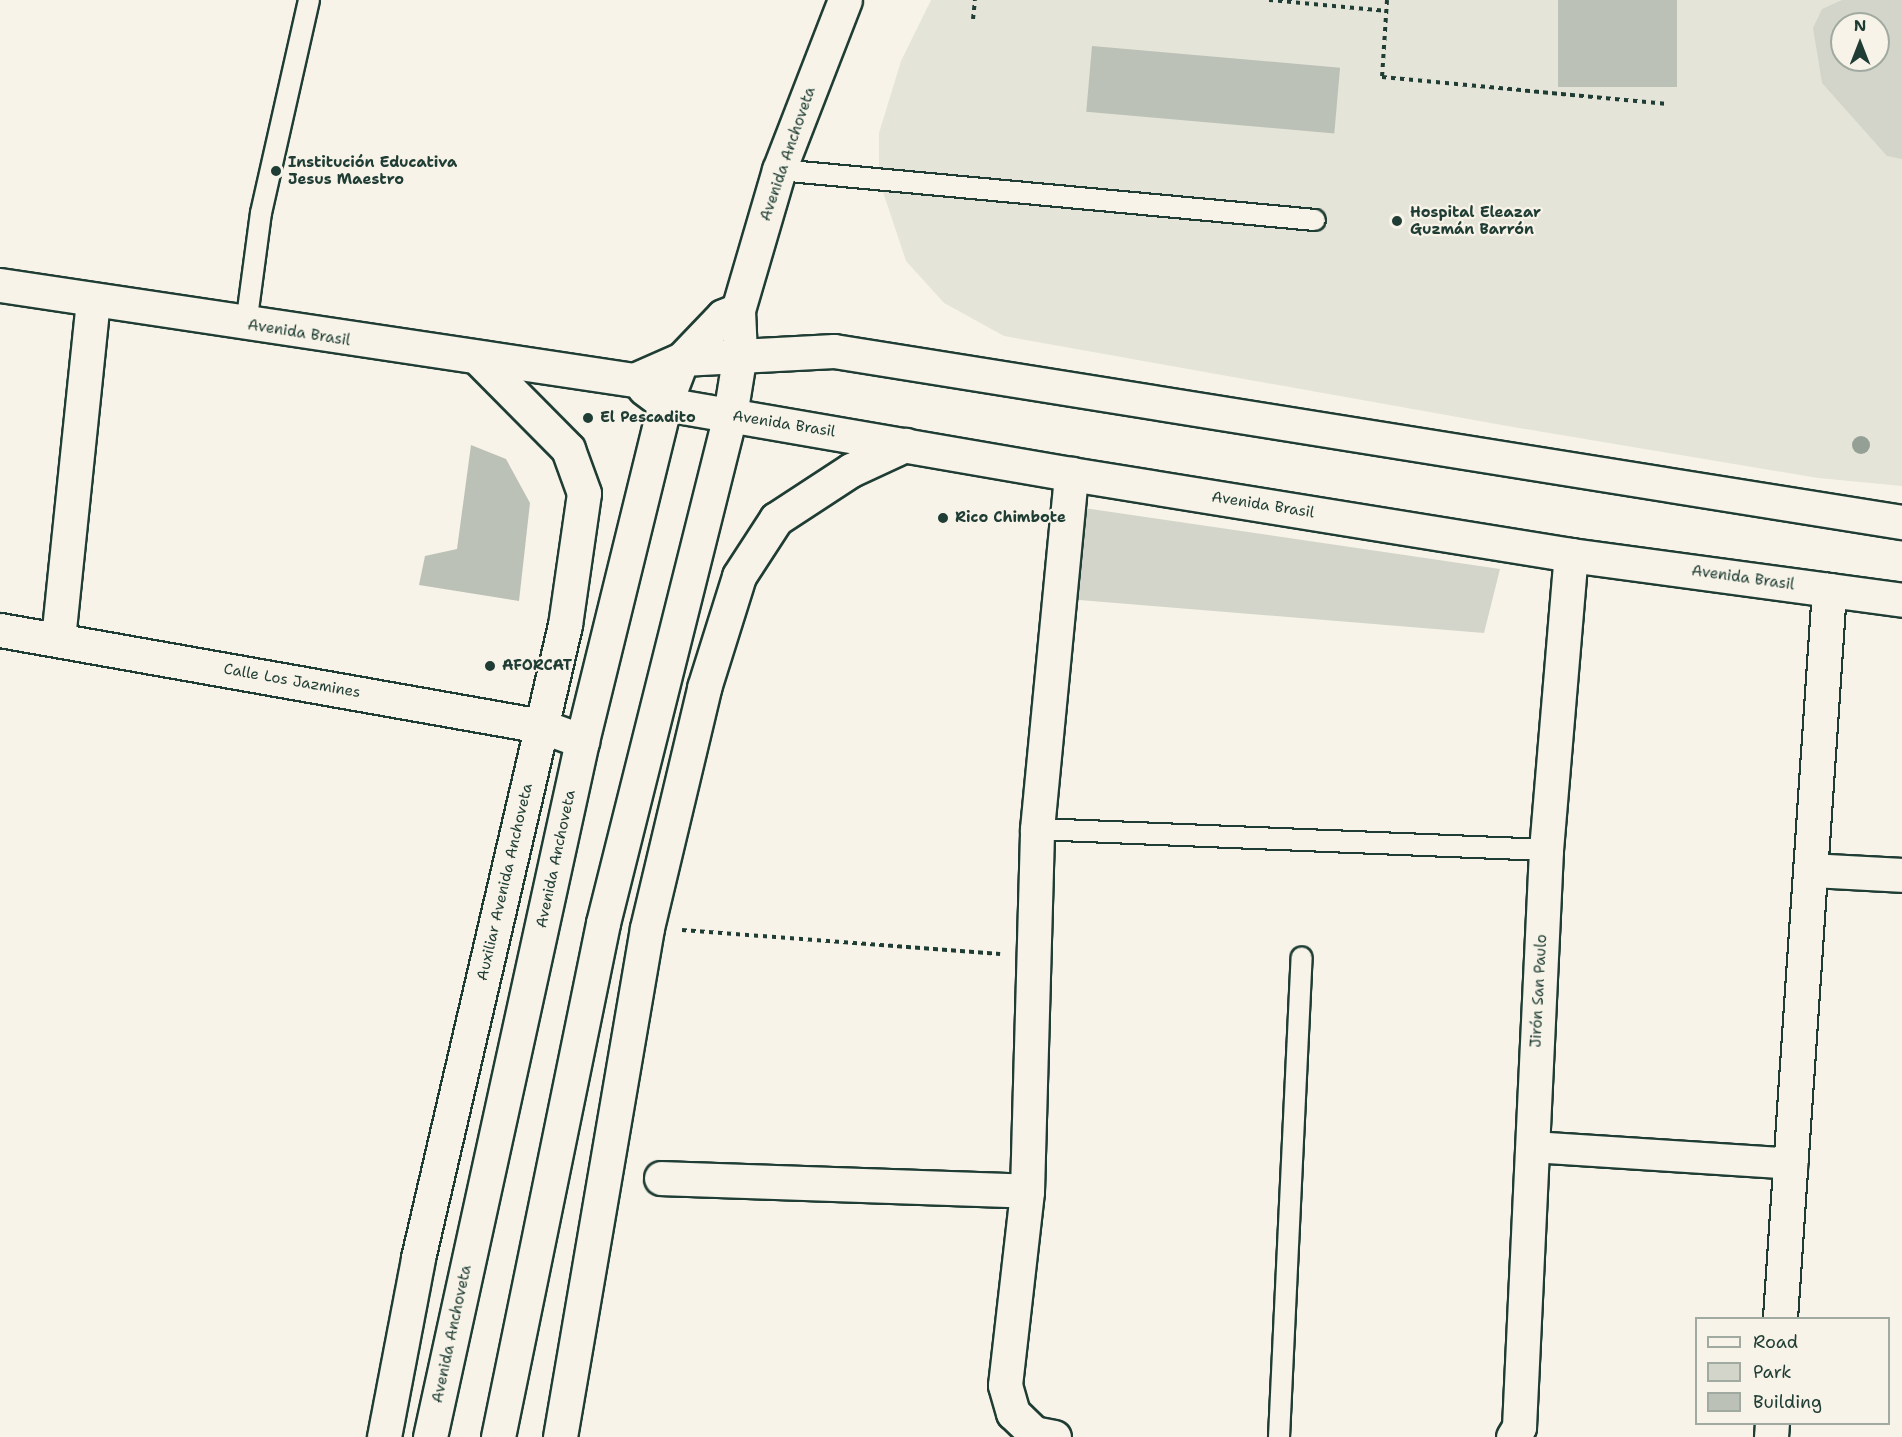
<!DOCTYPE html>
<meta charset="utf-8">
<style>
body{margin:0}
#map{position:relative;width:1902px;height:1437px;overflow:hidden;background:#f7f3e8;font-family:"Shantell Sans",sans-serif}
div>[style]{position:absolute}
.built>*{inset:0;background:#e5e4d9}
.green>*{inset:0;background:#d3d5ca}
.building>*{inset:0;background:#bbc1b6;transform-origin:0 0}
.path>*{height:4px;margin-top:-2px;transform-origin:0;background:repeating-linear-gradient(90deg,#1f3d34 0 4.5px,transparent 0 9px)}
.roads{filter:drop-shadow(2px 0 #1f3d34) drop-shadow(-2px 0 #1f3d34) drop-shadow(0 2px #1f3d34) drop-shadow(0 -2px #1f3d34)}
.service>*{height:20px;margin:-10px;padding:0 10px;transform-origin:10px;border-radius:10px;background:#f7f3e8}
.pedestrian>*{height:30px;margin:-15px;padding:0 15px;transform-origin:15px;border-radius:15px;background:#f7f3e8}
.minor>*{height:33px;margin:-16.5px;padding:0 16.5px;transform-origin:16.5px;border-radius:16.5px;background:#f7f3e8}
.secondary>*{height:33px;margin:-16.5px;padding:0 16.5px;transform-origin:16.5px;border-radius:16.5px;background:#f7f3e8}
.primary>*{height:33px;margin:-16.5px;padding:0 16.5px;transform-origin:16.5px;border-radius:16.5px;background:#f7f3e8}
.trees>*{width:18px;height:18px;margin:-9px;border-radius:50%;background:#949f96}
.dots>*{width:16px;height:16px;translate:-50% -50%;box-sizing:border-box;border:3px solid #f7f3e8;border-radius:50%}
span{translate:-50% -50%;white-space:nowrap;text-align:center;line-height:1.15;-webkit-text-stroke:4.5px #f7f3e8;paint-order:stroke}
.street-label{font-size:15px;color:#1f3d34}
.poi-label{font-size:15px;color:#1f3d34;font-weight:700}
.left{translate:0 -50%;text-align:left}
.legend{position:absolute;left:1695px;top:1317px;width:195px;height:108px;box-sizing:border-box;background:#f7f3e8;border:2px solid #a1aaa0;margin:0;padding:8px 10px;list-style:none;font-size:18px;color:#1f3d34}
.legend li{display:flex;align-items:center;gap:12px;height:30px}
.legend b{width:30px;border:2px solid #a1aaa0}
.north{position:absolute;left:1830px;top:12px;width:60px;height:60px;box-sizing:border-box;background:#f7f3e8;border:2px solid #a1aaa0;border-radius:50%;rotate:0deg;font-size:16px;font-weight:700;line-height:24px;text-align:center;color:#1f3d34}
.north::after{content:'';display:block;margin:auto;width:21px;height:27px;background:#1f3d34;clip-path:polygon(50% 0,100% 100%,50% 72%,0 100%)}
</style>
<div id="map">
<div class="built">
<div style="clip-path:polygon(evenodd,931px 0,1902px 0,1902px 486px,1818px 478px,1513px 427px,1004px 336px,944px 303px,906px 261px,879px 180px,879px 133px,901px 61px,931px 0,1842px 24px,1878px 24px,1878px 60px,1842px 60px,1842px 24px)"></div>
</div>
<div class="green">
<div style="clip-path:polygon(evenodd,1842px 0,1902px 0,1902px 159px,1887px 156px,1822px 83px,1813px 28px,1822px 9px,1842px 0,1842px 24px,1878px 24px,1878px 60px,1842px 60px,1842px 24px)"></div>
<div style="clip-path:polygon(1077px 507px,1500px 569px,1484px 633px,1067px 599px)"></div>
</div>
<div class="building">
<div style="left:1558px;top:0;width:119px;height:87px"></div>
<div style="left:1092px;top:46px;width:249px;height:66px;rotate:5deg"></div>
<div style="clip-path:polygon(471px 445px,506px 459px,530px 503px,519px 601px,419px 585px,425px 556px,457px 549px)"></div>
</div>
<div class="path">
<div style="left:1269px;top:0;width:119px;rotate:5.3deg"></div>
<div style="left:1387px;top:0;width:77px;rotate:93.7deg"></div>
<div style="left:1382px;top:77px;width:287px;rotate:5.4deg"></div>
<div style="left:973px;top:19px;width:19px;rotate:-84deg"></div>
<div style="left:682px;top:930px;width:319px;rotate:4.3deg"></div>
</div>
<div class="roads">
<div class="service">
<div style="left:779px;top:170px;width:538px;rotate:5.33deg"></div>
<div style="left:246px;top:325px;width:113px;rotate:-82.4deg"></div>
<div style="left:261px;top:213px;width:218px;rotate:-77.3deg"></div>
<div style="left:1037px;top:829px;width:509px;rotate:2.36deg"></div>
<div style="left:1279px;top:1437px;width:480px;rotate:-87.3deg"></div>
</div>
<div class="pedestrian">
<div style="left:1532px;top:1147px;width:261px;rotate:3.7deg"></div>
</div>
<div class="minor">
<div style="left:0;top:630px;width:549px;rotate:10.06deg"></div>
<div style="left:541px;top:726px;width:44px;rotate:20.1deg"></div>
<div style="left:58px;top:639px;width:340px;rotate:-84.1deg"></div>
<div style="left:1811px;top:870px;width:91px;rotate:3.1deg"></div>
<div style="left:661px;top:1178px;width:366px;rotate:2deg"></div>
<div style="left:1780px;top:1318px;width:730px;rotate:-86.15deg"></div>
<div style="left:1054px;top:1437px;width:20px;rotate:-169deg"></div>
<div style="left:1034px;top:1433px;width:29px;rotate:-136deg"></div>
<div style="left:1013px;top:1413px;width:29px;rotate:-106deg"></div>
<div style="left:1005px;top:1385px;width:195px;rotate:-83.5deg"></div>
<div style="left:1027px;top:1191px;width:362px;rotate:-88.4deg"></div>
<div style="left:1037px;top:829px;width:357px;rotate:-84.5deg"></div>
<div style="left:1513px;top:1437px;width:12px;rotate:-59deg"></div>
<div style="left:1519px;top:1427px;width:578px;rotate:-87.32deg"></div>
<div style="left:1546px;top:850px;width:296px;rotate:-85.2deg"></div>
<div style="left:1771px;top:1437px;width:13px;rotate:-86deg"></div>
</div>
<div class="secondary">
<div style="left:0;top:285px;width:641px;rotate:8.52deg"></div>
<div style="left:634px;top:380px;width:52px;rotate:-23.6deg"></div>
<div style="left:682px;top:359px;width:152px;rotate:-3deg"></div>
<div style="left:834px;top:351px;width:1082px;rotate:9.1deg"></div>
<div style="left:644px;top:388px;width:26px;rotate:37deg"></div>
<div style="left:665px;top:404px;width:412px;rotate:9.8deg"></div>
<div style="left:1071px;top:474px;width:507px;rotate:9.2deg"></div>
<div style="left:1571px;top:555px;width:334px;rotate:7.7deg"></div>
<div style="left:384px;top:1437px;width:182px;rotate:-79.2deg"></div>
<div style="left:418px;top:1258px;width:650px;rotate:-76.93deg"></div>
<div style="left:565px;top:625px;width:133px;rotate:-81.8deg"></div>
<div style="left:584px;top:493px;width:47px;rotate:-110deg"></div>
<div style="left:568px;top:449px;width:124px;rotate:-134.7deg"></div>
<div style="left:560px;top:1437px;width:516px;rotate:-80.3deg"></div>
<div style="left:647px;top:928px;width:247px;rotate:-76.6deg"></div>
<div style="left:704px;top:688px;width:117px;rotate:-72.6deg"></div>
<div style="left:739px;top:576px;width:68px;rotate:-57deg"></div>
<div style="left:776px;top:519px;width:90px;rotate:-33.2deg"></div>
<div style="left:851px;top:470px;width:60px;rotate:-24.8deg"></div>
</div>
<div class="primary">
<div style="left:430px;top:1437px;width:712px;rotate:-77.68deg"></div>
<div style="left:582px;top:741px;width:347px;rotate:-76.2deg"></div>
<div style="left:665px;top:404px;width:48px;rotate:-69.3deg"></div>
<div style="left:682px;top:359px;width:59px;rotate:-46.4deg"></div>
<div style="left:723px;top:316px;width:16px;rotate:-22deg"></div>
<div style="left:498px;top:1437px;width:525px;rotate:-78.45deg"></div>
<div style="left:603px;top:923px;width:524px;rotate:-75.96deg"></div>
<div style="left:730px;top:415px;width:63px;rotate:-80.8deg"></div>
<div style="left:740px;top:353px;width:43px;rotate:-92.7deg"></div>
<div style="left:738px;top:310px;width:146px;rotate:-73.7deg"></div>
<div style="left:779px;top:170px;width:182px;rotate:-68.8deg"></div>
</div>
</div>
<div class="trees">
<div style="left:1861px;top:445px"></div>
</div>
<div class="dots">
<div style="left:276px;top:171px;background:#1f3d34"></div>
<div style="left:1397px;top:221px;background:#1f3d34"></div>
<div style="left:588px;top:418px;background:#1f3d34"></div>
<div style="left:943px;top:518px;background:#1f3d34"></div>
<div style="left:490px;top:666px;background:#1f3d34"></div>
</div>
<div class="street-label">
<span style="left:788px;top:154px;rotate:-71deg">Avenida Anchoveta</span>
<span style="left:299px;top:333px;rotate:9deg">Avenida Brasil</span>
<span style="left:784px;top:424px;rotate:9deg">Avenida Brasil</span>
<span style="left:1263px;top:505px;rotate:9deg">Avenida Brasil</span>
<span style="left:1743px;top:578px;rotate:8deg">Avenida Brasil</span>
<span style="left:292px;top:681px;rotate:10deg">Calle Los Jazmines</span>
<span style="left:556px;top:859px;rotate:-78deg">Avenida Anchoveta</span>
<span style="left:505px;top:882px;rotate:-77deg">Auxiliar Avenida Anchoveta</span>
<span style="left:1539px;top:991px;rotate:-87deg">Jirón San Paulo</span>
<span style="left:452px;top:1334px;rotate:-78deg">Avenida Anchoveta</span>
</div>
<div class="poi-label">
<span class="left" style="left:288px;top:171px">Institución Educativa<br>Jesus Maestro</span>
<span class="left" style="left:1410px;top:221px">Hospital Eleazar<br>Guzmán Barrón</span>
<span class="left" style="left:600px;top:418px">El Pescadito</span>
<span class="left" style="left:955px;top:518px">Rico Chimbote</span>
<span class="left" style="left:502px;top:666px">AFORCAT</span>
</div>
<ul class="legend">
<li><b style="height:8px;background:#f7f3e8"></b>Road</li>
<li><b style="height:16px;background:#d3d5ca"></b>Park</li>
<li><b style="height:16px;background:#bbc1b6"></b>Building</li>
</ul>
<div class="north">N</div>
</div>
